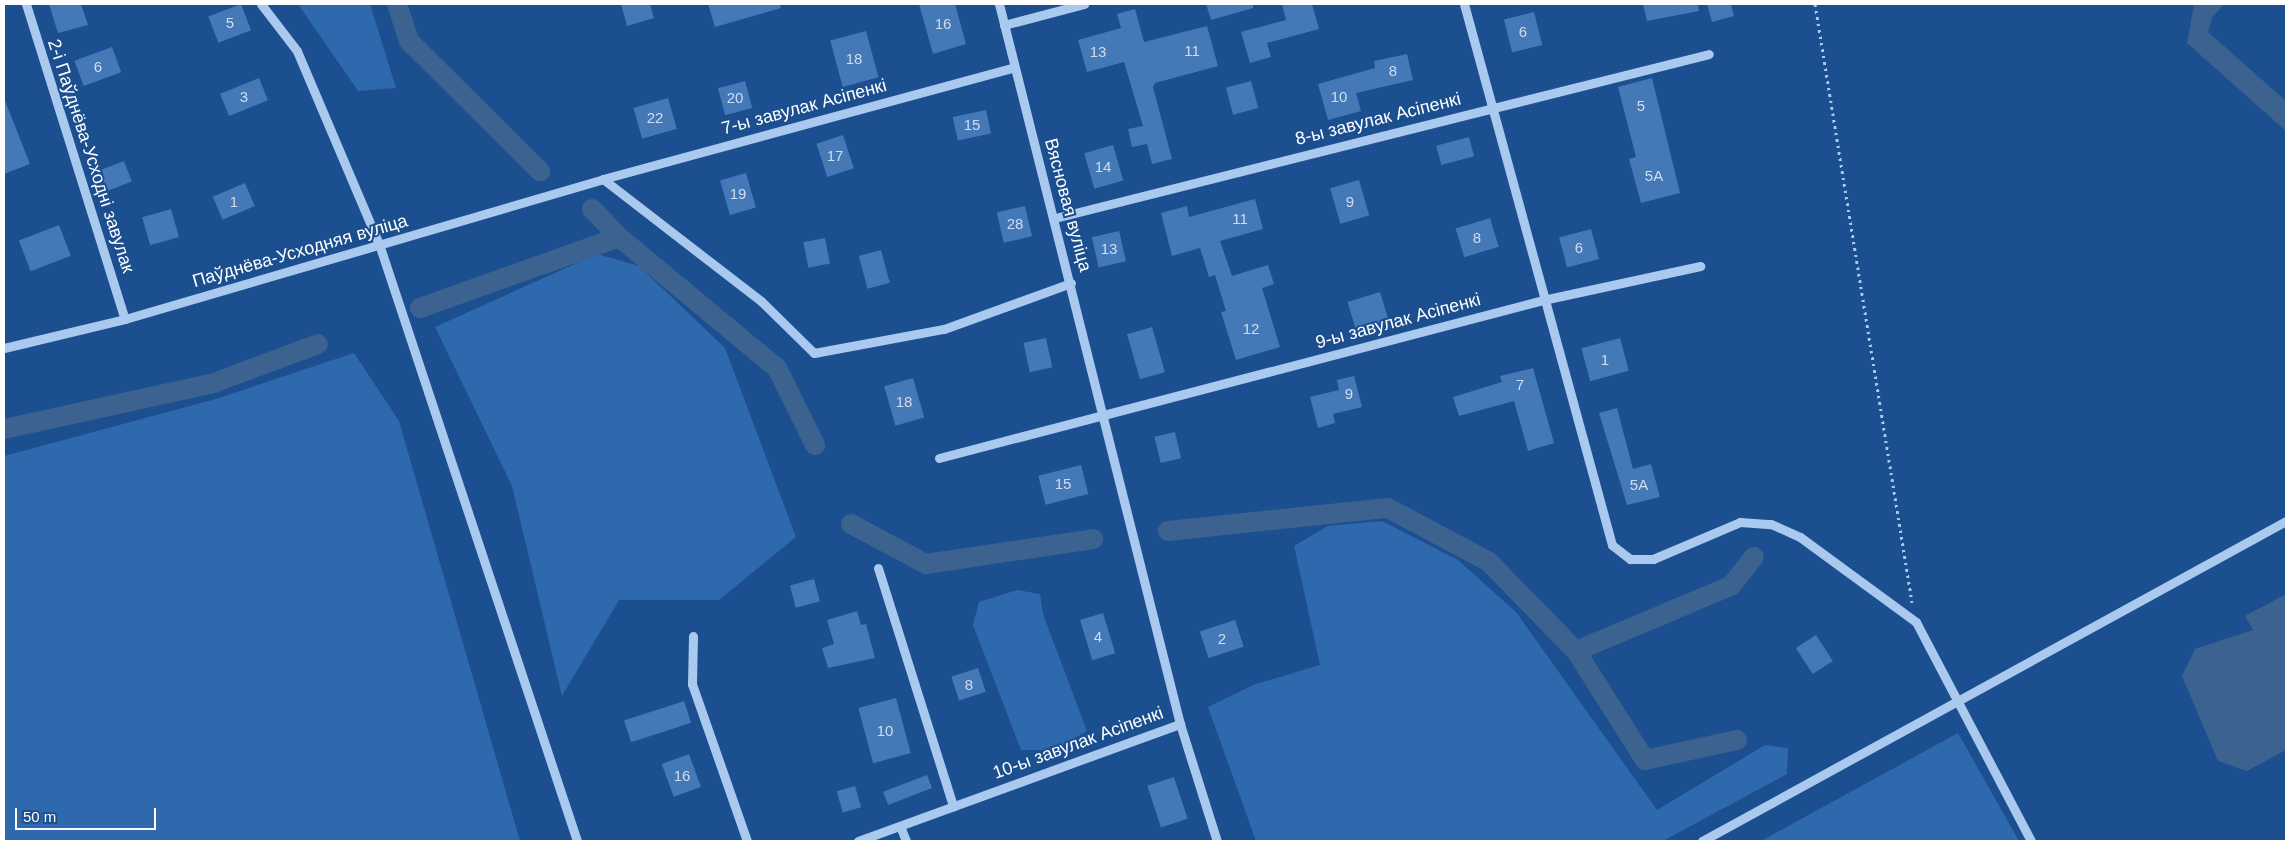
<!DOCTYPE html>
<meta charset="utf-8">
<style>
body{margin:0}
#map{position:relative;width:2290px;height:845px;overflow:hidden;background:#1b4f8f;font-family:Arial,sans-serif}
div>[style]{position:absolute}
.green>*{inset:0;background:#2e69ad}
.water>*{inset:0;background:#3c6290}
.canal>*{height:20px;margin:-10px;padding:0 10px;transform-origin:10px;border-radius:10px;background:#3c6290}
.building>*{inset:0;background:#4478b7;transform-origin:0 0}
.path>*{height:3px;margin-top:-1.5px;transform-origin:0;background:repeating-linear-gradient(90deg,#a9c9ee 0 2.5px,transparent 0 6.5px)}
.minor>*{height:9px;margin:-4.5px;padding:0 4.5px;transform-origin:4.5px;border-radius:4.5px;background:#a9c9ee}
span{translate:-50% -50%;white-space:nowrap;text-align:center;line-height:1.15;-webkit-text-stroke:4px #1b4f8f;paint-order:stroke}
.number-label{font-size:15px;color:#d0dded}
.number-label span{-webkit-text-stroke-width:0}
.street-label{font-size:18px;color:#fff}
.frame{position:absolute;inset:0;border:5px solid #fff;pointer-events:none}
.scale{position:absolute;left:15px;top:808px;width:141px;height:22px;box-sizing:border-box;border:2px solid #fff;border-top:0;padding-left:6px;font-size:15px;line-height:18px;white-space:nowrap;color:#fff;-webkit-text-stroke:4px #1b4f8f;paint-order:stroke}
</style>
<div id="map">
<div class="green">
<div style="clip-path:polygon(298px 4px,370px 4px,396px 88px,358px 91px)"></div>
<div style="clip-path:polygon(597px 254px,639px 266px,725px 348px,796px 537px,719px 600px,619px 600px,562px 696px,512px 486px,435px 327px)"></div>
<div style="clip-path:polygon(354px 353px,399px 421px,520px 841px,4px 841px,4px 456px,216px 399px)"></div>
<div style="clip-path:polygon(1382px 521px,1458px 560px,1516px 612px,1657px 810px,1765px 745px,1788px 748px,1787px 774px,1663px 841px,1256px 841px,1208px 707px,1253px 685px,1320px 665px,1294px 546px,1328px 526px)"></div>
<div style="clip-path:polygon(1017px 590px,1040px 594px,1043px 614px,1087px 731px,1054px 750px,1021px 750px,973px 625px,979px 602px)"></div>
<div style="clip-path:polygon(1958px 733px,2019px 841px,1761px 841px)"></div>
</div>
<div class="water">
<div style="clip-path:polygon(2194px 4px,2224px 4px,2212px 18px,2208px 32px,2286px 101px,2286px 131px,2187px 43px)"></div>
<div style="clip-path:polygon(2286px 594px,2286px 750px,2247px 771px,2218px 761px,2182px 676px,2195px 649px,2253px 630px,2245px 616px)"></div>
</div>
<div class="canal">
<div style="left:397px;top:4px;width:39px;rotate:72deg"></div>
<div style="left:409px;top:41px;width:185px;rotate:44.8deg"></div>
<div style="left:592px;top:209px;width:39px;rotate:46deg"></div>
<div style="left:420px;top:308px;width:211px;rotate:-19.6deg"></div>
<div style="left:619px;top:237px;width:205px;rotate:39.7deg"></div>
<div style="left:777px;top:368px;width:86px;rotate:63.7deg"></div>
<div style="left:4px;top:429px;width:212px;rotate:-12.3deg"></div>
<div style="left:211px;top:384px;width:114px;rotate:-20.5deg"></div>
<div style="left:851px;top:524px;width:85px;rotate:28.1deg"></div>
<div style="left:926px;top:564px;width:169px;rotate:-8.5deg"></div>
<div style="left:1168px;top:531px;width:221px;rotate:-6deg"></div>
<div style="left:1388px;top:508px;width:115px;rotate:28.1deg"></div>
<div style="left:1489px;top:562px;width:124px;rotate:45.7deg"></div>
<div style="left:1576px;top:651px;width:129px;rotate:57.7deg"></div>
<div style="left:1645px;top:760px;width:94px;rotate:-12.3deg"></div>
<div style="left:1576px;top:651px;width:168px;rotate:-22.8deg"></div>
<div style="left:1731px;top:586px;width:37px;rotate:-52deg"></div>
</div>
<div class="building">
<div style="clip-path:polygon(49px 4px,81px 4px,88px 25px,58px 33px)"></div>
<div style="left:241px;top:4px;width:28px;height:35px;rotate:69deg"></div>
<div style="clip-path:polygon(621px 4px,650px 4px,654px 18px,627px 26px)"></div>
<div style="clip-path:polygon(708px 4px,780px 4px,781px 8px,715px 27px)"></div>
<div style="clip-path:polygon(919px 4px,955px 4px,966px 44px,933px 54px)"></div>
<div style="clip-path:polygon(1206px 4px,1253px 4px,1253px 8px,1211px 20px)"></div>
<div style="clip-path:polygon(1282px 4px,1312px 4px,1319px 29px,1267px 43px,1271px 57px,1250px 63px,1241px 32px,1286px 20px)"></div>
<div style="clip-path:polygon(1643px 4px,1698px 4px,1699px 11px,1647px 21px)"></div>
<div style="clip-path:polygon(1707px 4px,1731px 4px,1734px 16px,1712px 22px)"></div>
<div style="clip-path:polygon(1135px 9px,1144px 42px,1207px 26px,1218px 66px,1155px 83px,1153px 87px,1172px 159px,1152px 164px,1147px 144px,1132px 147px,1128px 129px,1143px 126px,1124px 62px,1087px 72px,1078px 40px,1121px 28px,1117px 14px)"></div>
<div style="left:1534px;top:12px;width:34px;height:31px;rotate:76deg"></div>
<div style="left:866px;top:31px;width:48px;height:37px;rotate:75deg"></div>
<div style="left:112px;top:47px;width:27px;height:40px;rotate:70deg"></div>
<div style="clip-path:polygon(1407px 54px,1413px 80px,1356px 93px,1361px 111px,1328px 120px,1318px 84px,1375px 68px,1374px 61px)"></div>
<div style="left:259px;top:78px;width:24px;height:42px;rotate:68deg"></div>
<div style="clip-path:polygon(1652px 78px,1680px 193px,1641px 203px,1629px 159px,1636px 157px,1618px 87px)"></div>
<div style="left:745px;top:81px;width:28px;height:28px;rotate:75deg"></div>
<div style="left:1251px;top:81px;width:28px;height:26px;rotate:75deg"></div>
<div style="clip-path:polygon(4px 98px,30px 164px,4px 174px)"></div>
<div style="left:668px;top:98px;width:32px;height:36px;rotate:74deg"></div>
<div style="left:986px;top:110px;width:24px;height:34px;rotate:78deg"></div>
<div style="left:843px;top:135px;width:35px;height:28px;rotate:72deg"></div>
<div style="left:1469px;top:137px;width:20px;height:34px;rotate:75deg"></div>
<div style="left:1113px;top:145px;width:37px;height:30px;rotate:74deg"></div>
<div style="left:124px;top:161px;width:22px;height:27px;rotate:69deg"></div>
<div style="left:746px;top:173px;width:36px;height:27px;rotate:74deg"></div>
<div style="left:1359px;top:180px;width:37px;height:30px;rotate:74deg"></div>
<div style="left:245px;top:183px;width:25px;height:35px;rotate:67deg"></div>
<div style="clip-path:polygon(1255px 199px,1263px 229px,1220px 241px,1232px 276px,1268px 265px,1274px 284px,1262px 288px,1280px 347px,1236px 360px,1221px 312px,1226px 311px,1215px 275px,1209px 277px,1200px 248px,1172px 256px,1161px 213px,1187px 206px,1189px 217px)"></div>
<div style="left:1025px;top:206px;width:31px;height:29px;rotate:77deg"></div>
<div style="left:171px;top:209px;width:29px;height:30px;rotate:74deg"></div>
<div style="left:1490px;top:218px;width:30px;height:36px;rotate:73deg"></div>
<div style="left:59px;top:225px;width:33px;height:43px;rotate:69deg"></div>
<div style="left:1591px;top:229px;width:31px;height:33px;rotate:75deg"></div>
<div style="left:1119px;top:231px;width:31px;height:28px;rotate:77deg"></div>
<div style="left:825px;top:238px;width:26px;height:22px;rotate:79deg"></div>
<div style="left:881px;top:250px;width:34px;height:23px;rotate:75deg"></div>
<div style="left:1380px;top:292px;width:30px;height:34px;rotate:73deg"></div>
<div style="left:1152px;top:327px;width:47px;height:26px;rotate:74deg"></div>
<div style="left:1046px;top:338px;width:30px;height:23px;rotate:78deg"></div>
<div style="left:1620px;top:338px;width:34px;height:40px;rotate:75deg"></div>
<div style="clip-path:polygon(1533px 368px,1554px 443px,1528px 451px,1514px 401px,1459px 416px,1453px 397px,1502px 382px,1500px 376px)"></div>
<div style="clip-path:polygon(1354px 376px,1362px 407px,1333px 414px,1335px 423px,1318px 428px,1310px 397px,1339px 390px,1337px 380px)"></div>
<div style="left:913px;top:378px;width:41px;height:30px;rotate:74deg"></div>
<div style="clip-path:polygon(1617px 408px,1633px 469px,1651px 464px,1660px 497px,1627px 505px,1599px 413px)"></div>
<div style="left:1175px;top:432px;width:27px;height:21px;rotate:77deg"></div>
<div style="left:1081px;top:465px;width:30px;height:44px;rotate:76deg"></div>
<div style="left:814px;top:579px;width:23px;height:25px;rotate:75deg"></div>
<div style="clip-path:polygon(857px 611px,861px 625px,866px 624px,875px 658px,828px 668px,822px 648px,834px 644px,827px 620px)"></div>
<div style="left:1103px;top:613px;width:42px;height:24px;rotate:73deg"></div>
<div style="left:1235px;top:620px;width:28px;height:37px;rotate:72deg"></div>
<div style="left:1816px;top:635px;width:31px;height:24px;rotate:57deg"></div>
<div style="left:978px;top:668px;width:25px;height:28px;rotate:72deg"></div>
<div style="left:896px;top:698px;width:57px;height:39px;rotate:75deg"></div>
<div style="left:684px;top:701px;width:23px;height:63px;rotate:72deg"></div>
<div style="left:689px;top:754px;width:35px;height:29px;rotate:70deg"></div>
<div style="left:927px;top:775px;width:14px;height:47px;rotate:69deg"></div>
<div style="left:1174px;top:777px;width:44px;height:28px;rotate:72deg"></div>
<div style="left:855px;top:786px;width:22px;height:19px;rotate:74deg"></div>
</div>
<div class="path">
<div style="left:1815px;top:4px;width:606px;rotate:80.79deg"></div>
</div>
<div class="minor">
<div style="left:26px;top:4px;width:330px;rotate:72.6deg"></div>
<div style="left:261px;top:4px;width:59px;rotate:52.5deg"></div>
<div style="left:297px;top:51px;width:210px;rotate:67deg"></div>
<div style="left:379px;top:244px;width:629px;rotate:71.65deg"></div>
<div style="left:1464px;top:4px;width:561px;rotate:74.7deg"></div>
<div style="left:1612px;top:545px;width:23px;rotate:38deg"></div>
<div style="left:1630px;top:559px;width:23px"></div>
<div style="left:1653px;top:559px;width:95px;rotate:-23deg"></div>
<div style="left:1740px;top:522px;width:31px;rotate:4deg"></div>
<div style="left:1771px;top:524px;width:32px;rotate:24deg"></div>
<div style="left:1800px;top:537px;width:144px;rotate:36.2deg"></div>
<div style="left:1916px;top:622px;width:247px;rotate:62.3deg"></div>
<div style="left:1004px;top:25px;width:83px;rotate:-14.7deg"></div>
<div style="left:603px;top:179px;width:200px;rotate:37.7deg"></div>
<div style="left:761px;top:301px;width:74px;rotate:44.5deg"></div>
<div style="left:814px;top:353px;width:132px;rotate:-10.5deg"></div>
<div style="left:944px;top:329px;width:135px;rotate:-19.9deg"></div>
<div style="left:1055px;top:218px;width:674px;rotate:-14.08deg"></div>
<div style="left:4px;top:348px;width:124px;rotate:-13.5deg"></div>
<div style="left:125px;top:319px;width:498px;rotate:-16.3deg"></div>
<div style="left:603px;top:179px;width:426px;rotate:-15.2deg"></div>
<div style="left:939px;top:458px;width:624px;rotate:-14.66deg"></div>
<div style="left:1543px;top:300px;width:161px;rotate:-12.2deg"></div>
<div style="left:878px;top:568px;width:250px;rotate:72.5deg"></div>
<div style="left:693px;top:636px;width:48px;rotate:91.2deg"></div>
<div style="left:692px;top:684px;width:166px;rotate:70.7deg"></div>
<div style="left:1180px;top:724px;width:123px;rotate:72.5deg"></div>
<div style="left:900px;top:826px;width:16px;rotate:68deg"></div>
<div style="left:858px;top:841px;width:343px;rotate:-20deg"></div>
<div style="left:1180px;top:724px;width:742px;rotate:-104.11deg"></div>
<div style="left:1702px;top:841px;width:666px;rotate:-28.72deg"></div>
</div>
<div class="number-label">
<span style="left:230px;top:23px">5</span>
<span style="left:943px;top:24px">16</span>
<span style="left:1523px;top:32px">6</span>
<span style="left:1192px;top:51px">11</span>
<span style="left:1098px;top:52px">13</span>
<span style="left:854px;top:59px">18</span>
<span style="left:98px;top:67px">6</span>
<span style="left:1393px;top:71px">8</span>
<span style="left:244px;top:97px">3</span>
<span style="left:1339px;top:97px">10</span>
<span style="left:735px;top:98px">20</span>
<span style="left:1641px;top:106px">5</span>
<span style="left:655px;top:118px">22</span>
<span style="left:972px;top:125px">15</span>
<span style="left:835px;top:156px">17</span>
<span style="left:1103px;top:167px">14</span>
<span style="left:1654px;top:176px">5А</span>
<span style="left:738px;top:194px">19</span>
<span style="left:234px;top:202px">1</span>
<span style="left:1350px;top:202px">9</span>
<span style="left:1240px;top:219px">11</span>
<span style="left:1015px;top:224px">28</span>
<span style="left:1477px;top:238px">8</span>
<span style="left:1579px;top:248px">6</span>
<span style="left:1109px;top:249px">13</span>
<span style="left:1251px;top:329px">12</span>
<span style="left:1605px;top:360px">1</span>
<span style="left:1520px;top:385px">7</span>
<span style="left:1349px;top:394px">9</span>
<span style="left:904px;top:402px">18</span>
<span style="left:1063px;top:484px">15</span>
<span style="left:1639px;top:485px">5А</span>
<span style="left:1098px;top:637px">4</span>
<span style="left:1222px;top:639px">2</span>
<span style="left:969px;top:685px">8</span>
<span style="left:885px;top:731px">10</span>
<span style="left:682px;top:776px">16</span>
</div>
<div class="street-label">
<span style="left:804px;top:107px;rotate:-15deg">7-ы завулак Асіпенкі</span>
<span style="left:1378px;top:119px;rotate:-14deg">8-ы завулак Асіпенкі</span>
<span style="left:91px;top:156px;rotate:72deg">2-і Паўднёва-Усходні завулак</span>
<span style="left:1068px;top:205px;rotate:75deg">Вясновая вуліца</span>
<span style="left:300px;top:251px;rotate:-16deg">Паўднёва-Усходняя вуліца</span>
<span style="left:1398px;top:321px;rotate:-15deg">9-ы завулак Асіпенкі</span>
<span style="left:1078px;top:743px;rotate:-20deg">10-ы завулак Асіпенкі</span>
</div>
<div class="frame"></div>
<div class="scale">50 m</div>
</div>
